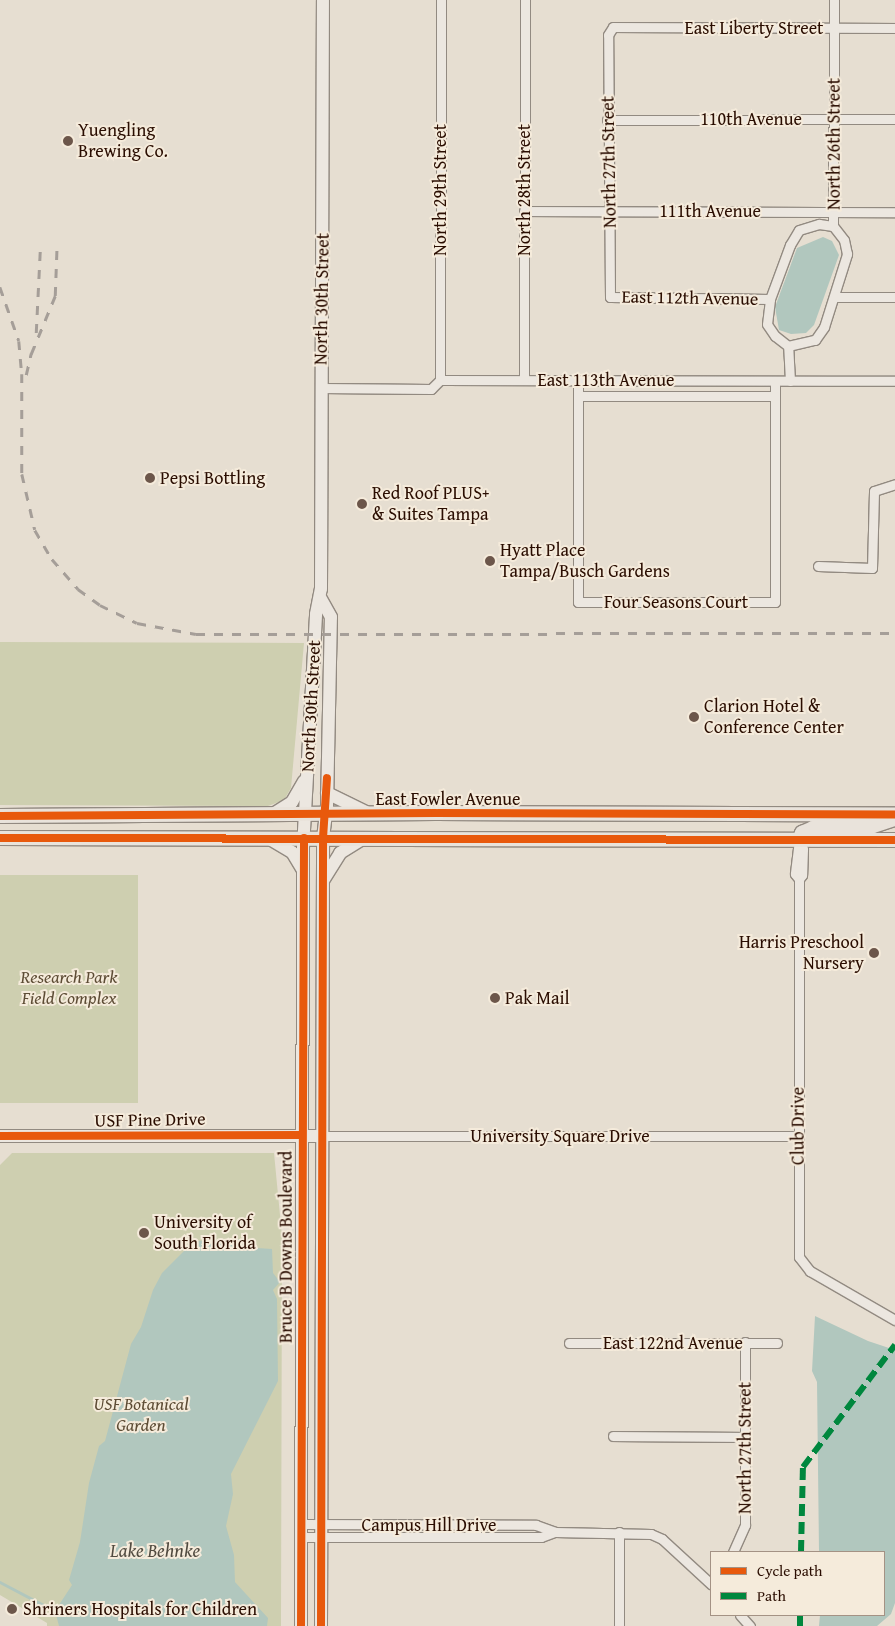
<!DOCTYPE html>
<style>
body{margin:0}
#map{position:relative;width:895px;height:1626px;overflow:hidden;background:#e6ded1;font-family:"Gentium Book Plus",serif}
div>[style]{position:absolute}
.green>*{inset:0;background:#cecfb0;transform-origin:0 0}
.water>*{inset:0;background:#b1c7be}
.stream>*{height:2.5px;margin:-1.25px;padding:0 1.25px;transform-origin:1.25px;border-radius:1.25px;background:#b1c7be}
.roads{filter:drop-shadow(1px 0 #928a81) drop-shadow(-1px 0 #928a81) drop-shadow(0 1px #928a81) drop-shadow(0 -1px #928a81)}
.street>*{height:9px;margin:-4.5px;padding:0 4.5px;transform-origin:4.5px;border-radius:4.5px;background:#ece7e0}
.secondary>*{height:12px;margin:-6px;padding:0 6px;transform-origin:6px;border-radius:6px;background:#ece7e0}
.primary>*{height:14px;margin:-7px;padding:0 7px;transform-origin:7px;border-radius:7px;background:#e9e3db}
.rail>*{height:2.5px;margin-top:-1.25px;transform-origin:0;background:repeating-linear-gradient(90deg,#a59e98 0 9px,transparent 0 18px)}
.quiet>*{height:6px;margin-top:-3px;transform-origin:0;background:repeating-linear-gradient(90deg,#00873e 0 12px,transparent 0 18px)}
.cycleway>*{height:8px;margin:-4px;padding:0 4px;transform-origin:4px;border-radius:4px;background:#e8590c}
.dots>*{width:14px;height:14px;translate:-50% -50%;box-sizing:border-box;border:2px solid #f5ebdb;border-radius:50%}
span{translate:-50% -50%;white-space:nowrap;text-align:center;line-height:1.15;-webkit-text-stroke:4px #f5ebdb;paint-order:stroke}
.street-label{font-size:18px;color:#2a0d01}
.poi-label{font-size:18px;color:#2a0d01}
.left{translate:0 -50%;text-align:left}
.right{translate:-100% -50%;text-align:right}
.park-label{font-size:18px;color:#5d4c35;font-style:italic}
.water-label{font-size:19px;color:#514b40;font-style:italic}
.legend{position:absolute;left:710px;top:1551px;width:175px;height:65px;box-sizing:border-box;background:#f5ebdb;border:1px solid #a49284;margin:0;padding:6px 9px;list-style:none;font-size:15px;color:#2a0d01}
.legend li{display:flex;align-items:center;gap:10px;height:25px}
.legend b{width:25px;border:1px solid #a49284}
</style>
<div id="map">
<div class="green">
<div style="clip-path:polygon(0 642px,304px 643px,291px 788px,284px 800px,268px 806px,0 805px)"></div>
<div style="left:0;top:875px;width:138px;height:228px"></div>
<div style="clip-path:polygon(12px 1153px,274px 1153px,282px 1236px,281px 1626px,47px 1626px,47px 1623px,0 1595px,0 1165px)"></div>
</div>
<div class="water">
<div style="clip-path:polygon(823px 237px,832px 241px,839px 255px,814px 325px,806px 333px,791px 334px,779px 330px,775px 307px,797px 248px)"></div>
<div style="clip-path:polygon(247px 1239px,257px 1248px,272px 1249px,273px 1273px,280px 1282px,273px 1290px,277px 1299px,278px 1381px,231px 1474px,233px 1494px,226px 1526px,234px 1555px,235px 1582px,268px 1618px,267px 1626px,59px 1626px,55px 1611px,72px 1585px,69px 1580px,80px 1542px,89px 1483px,99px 1446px,105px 1441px,131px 1344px,141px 1327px,153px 1290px,162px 1273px,194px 1241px)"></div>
<div style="clip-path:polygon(815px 1316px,868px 1341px,895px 1350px,895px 1603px,891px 1614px,877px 1626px,819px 1626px,820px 1615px,884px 1615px,884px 1552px,819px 1552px,817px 1382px,812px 1371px)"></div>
</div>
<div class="stream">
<div style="left:0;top:1582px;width:62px;rotate:27.8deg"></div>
</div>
<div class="roads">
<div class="street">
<div style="left:607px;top:120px;width:288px;rotate:-0.2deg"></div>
<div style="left:524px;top:211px;width:371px;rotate:0.2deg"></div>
<div style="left:835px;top:297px;width:60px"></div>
<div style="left:770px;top:299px;width:160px;rotate:-179.3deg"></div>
<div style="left:610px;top:297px;width:262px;rotate:-90.4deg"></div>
<div style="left:608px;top:35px;width:9px;rotate:-58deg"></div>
<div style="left:613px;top:27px;width:282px;rotate:0.2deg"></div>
<div style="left:788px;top:346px;width:28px;rotate:-13deg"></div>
<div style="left:815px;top:340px;width:16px;rotate:-55deg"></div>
<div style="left:824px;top:327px;width:77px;rotate:-72.5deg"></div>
<div style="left:847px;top:254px;width:14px;rotate:-102deg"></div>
<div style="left:844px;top:240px;width:18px;rotate:-128deg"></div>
<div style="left:833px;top:226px;width:226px;rotate:-89.7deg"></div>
<div style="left:440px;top:380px;width:455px;rotate:0.1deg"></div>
<div style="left:524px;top:380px;width:380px;rotate:-89.8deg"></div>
<div style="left:578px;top:380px;width:222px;rotate:90deg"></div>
<div style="left:578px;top:602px;width:197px"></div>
<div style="left:775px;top:602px;width:221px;rotate:-90deg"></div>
<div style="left:790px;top:381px;width:35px;rotate:-93deg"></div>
<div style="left:788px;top:346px;width:16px;rotate:-142deg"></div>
<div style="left:775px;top:336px;width:14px;rotate:-124deg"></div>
<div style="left:767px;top:324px;width:25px;rotate:-83deg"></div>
<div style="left:770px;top:299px;width:58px;rotate:-69.7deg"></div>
<div style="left:790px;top:245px;width:17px;rotate:-59deg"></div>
<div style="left:799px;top:230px;width:21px;rotate:-17deg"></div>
<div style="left:819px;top:224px;width:14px;rotate:8deg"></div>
<div style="left:321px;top:388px;width:110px;rotate:0.5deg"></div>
<div style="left:431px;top:389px;width:13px;rotate:-45deg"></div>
<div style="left:440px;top:380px;width:380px;rotate:-89.8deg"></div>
<div style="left:578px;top:396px;width:197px"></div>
<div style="left:818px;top:566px;width:54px;rotate:2.1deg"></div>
<div style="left:872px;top:568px;width:77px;rotate:-88.5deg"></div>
<div style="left:874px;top:491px;width:22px;rotate:-18deg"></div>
<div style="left:799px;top:840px;width:10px;rotate:66deg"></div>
<div style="left:803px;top:849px;width:26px;rotate:92deg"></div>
<div style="left:802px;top:875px;width:5px;rotate:127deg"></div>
<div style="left:799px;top:879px;width:378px;rotate:90deg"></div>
<div style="left:799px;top:1257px;width:18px;rotate:52deg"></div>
<div style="left:810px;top:1271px;width:98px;rotate:30deg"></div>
<div style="left:799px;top:840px;width:34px;rotate:97deg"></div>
<div style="left:795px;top:874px;width:6px;rotate:51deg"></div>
<div style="left:322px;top:1136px;width:476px"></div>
<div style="left:569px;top:1343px;width:208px"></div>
<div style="left:613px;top:1436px;width:132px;rotate:0.4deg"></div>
<div style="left:301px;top:1524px;width:235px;rotate:0.2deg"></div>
<div style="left:536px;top:1525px;width:20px;rotate:20deg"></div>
<div style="left:619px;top:1532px;width:94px;rotate:90deg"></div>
<div style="left:301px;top:1537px;width:240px"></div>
<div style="left:541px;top:1537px;width:15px;rotate:-20deg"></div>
<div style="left:555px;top:1532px;width:96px;rotate:1.2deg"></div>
<div style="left:651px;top:1534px;width:12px;rotate:24deg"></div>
<div style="left:662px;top:1539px;width:67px;rotate:42.6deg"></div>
<div style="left:733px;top:1552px;width:30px;rotate:-66deg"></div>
<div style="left:745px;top:1525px;width:183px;rotate:-90deg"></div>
<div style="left:740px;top:1615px;width:15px;rotate:48deg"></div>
</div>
<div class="secondary">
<div style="left:327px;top:793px;width:46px;rotate:26deg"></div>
<div style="left:273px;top:814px;width:22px;rotate:-32deg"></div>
<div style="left:292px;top:802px;width:24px;rotate:-60deg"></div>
<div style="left:270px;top:839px;width:26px;rotate:31deg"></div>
<div style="left:292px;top:852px;width:21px;rotate:59deg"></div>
<div style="left:324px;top:879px;width:31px;rotate:-58deg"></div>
<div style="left:340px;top:853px;width:28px;rotate:-32deg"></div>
<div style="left:0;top:1136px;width:322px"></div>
<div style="left:301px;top:1626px;width:778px;rotate:-89.85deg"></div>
<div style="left:303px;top:848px;width:234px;rotate:-86.8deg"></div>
<div style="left:316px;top:614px;width:25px;rotate:-79deg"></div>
<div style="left:321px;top:589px;width:589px;rotate:-89.81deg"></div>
<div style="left:321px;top:1626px;width:788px;rotate:-89.85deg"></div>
<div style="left:323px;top:838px;width:33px;rotate:-83deg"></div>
<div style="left:327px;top:805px;width:188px;rotate:-88.8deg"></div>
<div style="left:331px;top:617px;width:21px;rotate:-119deg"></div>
</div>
<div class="primary">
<div style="left:0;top:816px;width:435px;rotate:-0.4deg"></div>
<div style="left:435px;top:813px;width:460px;rotate:0.2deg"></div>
<div style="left:0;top:838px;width:895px;rotate:0.13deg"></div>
<div style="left:799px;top:840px;width:8px;rotate:-67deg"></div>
<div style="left:802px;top:833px;width:12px;rotate:-24deg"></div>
<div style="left:813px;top:828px;width:60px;rotate:-1.9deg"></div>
<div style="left:873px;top:826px;width:23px;rotate:-18deg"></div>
</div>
</div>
<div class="rail">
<div style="left:0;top:287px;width:57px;rotate:70.6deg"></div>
<div style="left:19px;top:341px;width:33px;rotate:85deg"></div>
<div style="left:22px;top:374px;width:100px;rotate:90deg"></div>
<div style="left:22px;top:474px;width:57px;rotate:76.9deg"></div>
<div style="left:35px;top:530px;width:34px;rotate:60deg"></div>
<div style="left:52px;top:559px;width:40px;rotate:49deg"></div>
<div style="left:78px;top:589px;width:27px;rotate:36deg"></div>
<div style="left:100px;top:605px;width:41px;rotate:25.9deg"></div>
<div style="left:137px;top:623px;width:60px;rotate:10.6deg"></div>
<div style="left:196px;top:634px;width:699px;rotate:-0.08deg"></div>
<div style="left:36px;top:333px;width:82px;rotate:-87.2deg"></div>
<div style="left:26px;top:375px;width:22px;rotate:-77deg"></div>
<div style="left:31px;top:354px;width:63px;rotate:-67.5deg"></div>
<div style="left:55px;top:296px;width:54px;rotate:-87.9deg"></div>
</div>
<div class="quiet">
<div style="left:801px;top:1552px;width:85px;rotate:-88.7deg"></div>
<div style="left:803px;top:1467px;width:153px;rotate:-53deg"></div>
<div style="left:800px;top:1626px;width:11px;rotate:-90deg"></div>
</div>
<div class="cycleway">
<div style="left:0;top:816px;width:435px;rotate:-0.4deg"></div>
<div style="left:435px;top:813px;width:460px;rotate:0.2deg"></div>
<div style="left:0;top:838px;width:895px;rotate:0.13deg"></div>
<div style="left:0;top:1136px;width:301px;rotate:-0.2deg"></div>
<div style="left:301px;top:1626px;width:788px;rotate:-89.78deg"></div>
<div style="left:321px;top:1626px;width:788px;rotate:-89.85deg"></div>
<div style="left:323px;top:838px;width:60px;rotate:-86.2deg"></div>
</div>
<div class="dots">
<div style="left:68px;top:141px;background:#6c564a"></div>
<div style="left:150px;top:478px;background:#6c564a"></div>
<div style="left:362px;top:504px;background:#6c564a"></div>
<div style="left:490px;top:561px;background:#6c564a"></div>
<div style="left:694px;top:717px;background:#6c564a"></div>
<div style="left:874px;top:953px;background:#6c564a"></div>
<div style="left:495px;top:998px;background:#6c564a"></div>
<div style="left:144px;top:1233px;background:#6c564a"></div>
<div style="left:12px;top:1609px;background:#6c564a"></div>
</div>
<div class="street-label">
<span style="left:754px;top:28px">East Liberty Street</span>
<span style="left:751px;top:119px">110th Avenue</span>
<span style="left:834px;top:144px;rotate:-90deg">North 26th Street</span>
<span style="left:609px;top:162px;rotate:-91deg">North 27th Street</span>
<span style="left:440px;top:190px;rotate:-90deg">North 29th Street</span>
<span style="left:524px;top:190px;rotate:-90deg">North 28th Street</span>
<span style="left:710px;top:211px">111th Avenue</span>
<span style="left:690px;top:298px;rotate:1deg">East 112th Avenue</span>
<span style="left:322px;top:299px;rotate:-89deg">North 30th Street</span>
<span style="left:606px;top:380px">East 113th Avenue</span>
<span style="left:676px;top:602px">Four Seasons Court</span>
<span style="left:311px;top:706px;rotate:-87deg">North 30th Street</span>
<span style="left:448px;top:799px">East Fowler Avenue</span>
<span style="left:150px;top:1120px;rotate:-1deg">USF Pine Drive</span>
<span style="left:798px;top:1126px;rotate:-90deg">Club Drive</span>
<span style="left:560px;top:1136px">University Square Drive</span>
<span style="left:286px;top:1247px;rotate:-90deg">Bruce B Downs Boulevard</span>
<span style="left:673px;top:1343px">East 122nd Avenue</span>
<span style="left:745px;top:1448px;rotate:-90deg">North 27th Street</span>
<span style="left:429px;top:1525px">Campus Hill Drive</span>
</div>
<div class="poi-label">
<span class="left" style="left:78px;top:141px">Yuengling<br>Brewing Co.</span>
<span class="left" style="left:160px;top:478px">Pepsi Bottling</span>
<span class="left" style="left:372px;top:504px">Red Roof PLUS+<br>&amp; Suites Tampa</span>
<span class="left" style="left:500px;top:561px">Hyatt Place<br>Tampa/Busch Gardens</span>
<span class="left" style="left:704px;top:717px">Clarion Hotel &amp;<br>Conference Center</span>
<span class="right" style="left:864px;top:953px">Harris Preschool<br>Nursery</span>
<span class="left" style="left:505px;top:998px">Pak Mail</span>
<span class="left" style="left:154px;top:1233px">University of<br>South Florida</span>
<span class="left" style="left:23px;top:1609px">Shriners Hospitals for Children</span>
</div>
<div class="park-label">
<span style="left:69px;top:988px">Research Park<br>Field Complex</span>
<span style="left:141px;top:1415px">USF Botanical<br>Garden</span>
</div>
<div class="water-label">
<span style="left:155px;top:1551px">Lake Behnke</span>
</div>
<ul class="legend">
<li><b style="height:6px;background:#e8590c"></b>Cycle path</li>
<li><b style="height:6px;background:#00873e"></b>Path</li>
</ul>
</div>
